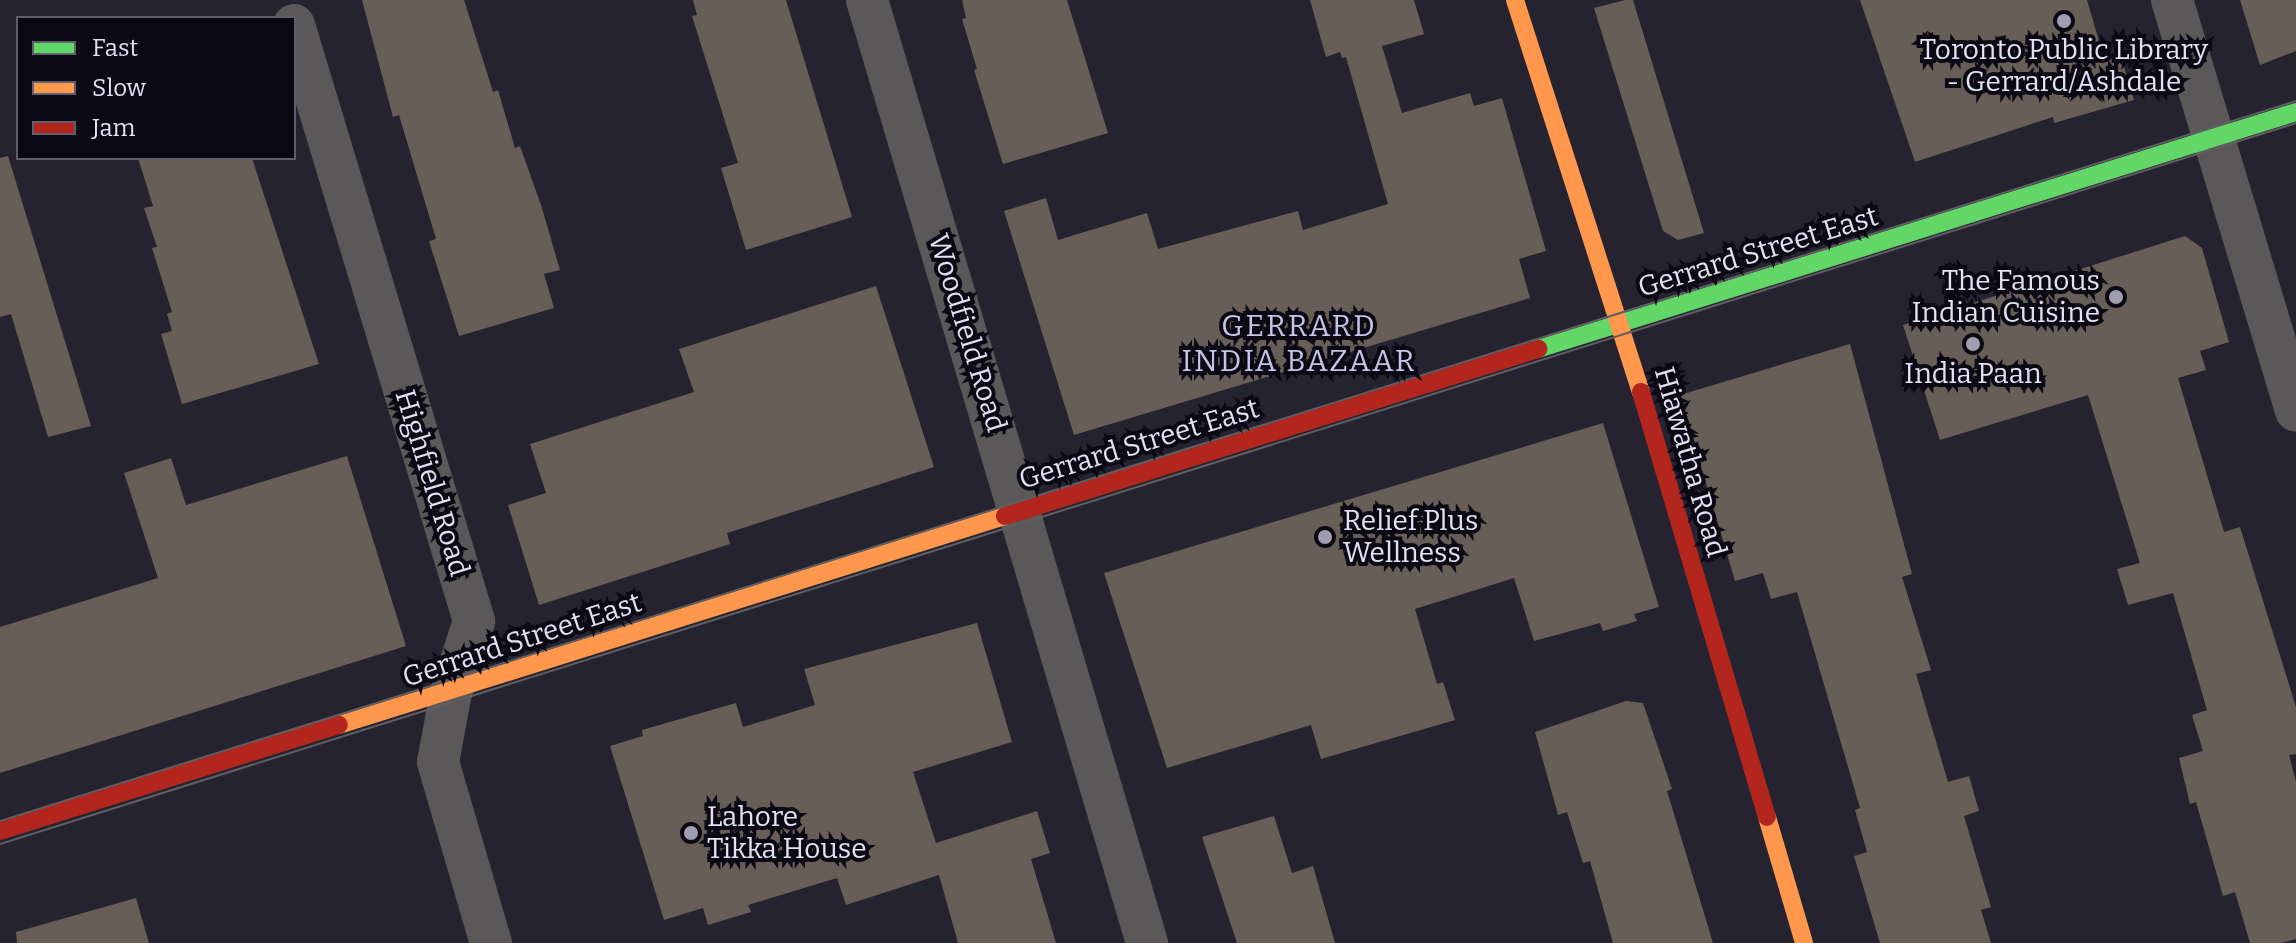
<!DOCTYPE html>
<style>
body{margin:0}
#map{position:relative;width:2296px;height:943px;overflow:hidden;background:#24232f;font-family:Bitter,serif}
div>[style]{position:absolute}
.building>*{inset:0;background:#675e57}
.street>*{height:42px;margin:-21px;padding:0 21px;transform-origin:21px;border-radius:21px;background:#5a5859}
.fast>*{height:18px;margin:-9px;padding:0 9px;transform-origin:9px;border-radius:9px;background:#63d668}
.slow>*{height:18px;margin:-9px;padding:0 9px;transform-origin:9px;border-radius:9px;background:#ff974d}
.jam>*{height:18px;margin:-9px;padding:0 9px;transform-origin:9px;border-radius:9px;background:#b3261e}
.tram>*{height:2px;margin:-1px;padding:0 1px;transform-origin:1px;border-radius:1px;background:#605e62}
.dots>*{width:22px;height:22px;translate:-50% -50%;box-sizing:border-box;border:4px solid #0b0914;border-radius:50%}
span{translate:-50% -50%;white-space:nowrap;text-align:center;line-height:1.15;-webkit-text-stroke:8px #0b0914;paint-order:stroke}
.poi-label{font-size:28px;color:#e3e1f2}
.right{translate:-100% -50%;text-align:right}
.left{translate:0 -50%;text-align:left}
.street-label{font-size:28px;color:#e3e1f2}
.neighbourhood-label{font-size:30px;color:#c7c3e4;letter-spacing:2px}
.legend{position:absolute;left:16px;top:16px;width:280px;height:144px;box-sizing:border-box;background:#0b0914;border:2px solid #615f6d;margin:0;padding:10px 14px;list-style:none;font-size:24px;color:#e3e1f2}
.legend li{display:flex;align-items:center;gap:16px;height:40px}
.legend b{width:40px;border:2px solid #615f6d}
</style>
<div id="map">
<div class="building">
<div style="clip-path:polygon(362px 0,464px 0,493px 92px,498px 90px,515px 148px,520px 146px,542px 208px,560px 270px,544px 274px,554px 308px,459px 336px,429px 241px,436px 239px,399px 115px,393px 117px)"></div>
<div style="clip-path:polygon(693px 0,786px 0,852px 217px,746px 250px,721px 168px,738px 163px,692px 16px,697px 15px)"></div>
<div style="clip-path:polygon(962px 0,1067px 0,1108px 133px,1003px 164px,974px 70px,977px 69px,962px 19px,966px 18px)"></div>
<div style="clip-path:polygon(1310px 0,1414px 0,1424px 34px,1382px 46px,1402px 113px,1470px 93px,1474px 106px,1502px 98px,1546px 251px,1519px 259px,1530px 298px,1074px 435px,1004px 211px,1046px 198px,1058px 240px,1147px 213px,1158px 249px,1298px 211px,1303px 230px,1388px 204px,1346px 57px,1342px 58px,1340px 52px,1326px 57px)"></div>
<div style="clip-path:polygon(1625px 0,1633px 0,1704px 233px,1678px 240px,1663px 231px,1594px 8px)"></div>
<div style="clip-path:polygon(1860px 0,2087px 0,2104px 58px,2120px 54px,2134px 100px,2054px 123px,2053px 117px,1915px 162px)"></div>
<div style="clip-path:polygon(2240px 0,2296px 0,2296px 51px,2260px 65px)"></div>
<div style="clip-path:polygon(8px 156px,91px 426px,48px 437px,11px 314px,0 317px,0 158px)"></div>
<div style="clip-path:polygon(138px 158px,252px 158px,319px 364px,182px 404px,161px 334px,172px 331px,167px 314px,172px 312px,152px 248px,157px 247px,144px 208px,153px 206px)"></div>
<div style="clip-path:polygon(2185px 236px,2202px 248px,2229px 342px,2200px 351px,2206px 370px,2178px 378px,2224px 532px,2240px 527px,2296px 707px,2296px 754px,2289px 755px,2296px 782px,2296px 939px,2281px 943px,2250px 943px,2235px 892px,2223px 896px,2196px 802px,2190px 804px,2179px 758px,2203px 751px,2192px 715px,2207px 710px,2173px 593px,2128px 605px,2117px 569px,2140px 563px,2088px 395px,1940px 440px,1903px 325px)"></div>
<div style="clip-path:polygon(876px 286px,934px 467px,727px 533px,730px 544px,539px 605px,508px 505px,546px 493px,530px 444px,694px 392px,679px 349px)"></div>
<div style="clip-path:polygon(1850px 344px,1912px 574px,1902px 577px,1931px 670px,1916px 674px,1948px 782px,1969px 776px,1979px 811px,1964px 816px,1991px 907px,1981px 910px,1991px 943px,1880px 943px,1854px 856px,1867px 852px,1855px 810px,1860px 808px,1797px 592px,1771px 599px,1763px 573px,1735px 581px,1680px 395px)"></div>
<div style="clip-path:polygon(1603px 423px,1659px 607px,1634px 614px,1637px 621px,1603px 631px,1600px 623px,1534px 641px,1514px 578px,1415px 609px,1437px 684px,1443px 682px,1455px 720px,1321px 759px,1311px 725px,1167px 768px,1104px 573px)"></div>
<div style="clip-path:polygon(347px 456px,406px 646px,0 773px,0 627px,158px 578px,124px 473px,171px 458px,186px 505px)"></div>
<div style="clip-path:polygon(977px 623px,1012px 742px,913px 772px,936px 843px,1037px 811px,1050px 853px,1031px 859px,1056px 943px,958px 943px,939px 875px,846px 905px,837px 878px,748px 905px,751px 912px,708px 925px,703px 908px,664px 920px,610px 746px,643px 736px,642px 730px,736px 703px,743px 727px,815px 705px,804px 669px)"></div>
<div style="clip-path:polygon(1626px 701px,1643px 703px,1672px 789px,1667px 791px,1713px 943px,1613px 943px,1590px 861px,1583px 863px,1567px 812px,1558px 815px,1535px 732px)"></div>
<div style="clip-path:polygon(1274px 816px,1292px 873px,1313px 866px,1335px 943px,1237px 943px,1202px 837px)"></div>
<div style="clip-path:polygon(136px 898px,149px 943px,17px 943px,16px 932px)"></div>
</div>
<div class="street">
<div style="left:867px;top:0;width:984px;rotate:73.46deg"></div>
<div style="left:2172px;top:0;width:429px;rotate:73.2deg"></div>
<div style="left:294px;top:25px;width:623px;rotate:73.19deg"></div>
<div style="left:474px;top:621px;width:75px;rotate:107.9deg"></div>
<div style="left:451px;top:692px;width:71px;rotate:100.5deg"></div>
<div style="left:438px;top:762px;width:189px;rotate:73.7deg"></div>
</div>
<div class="fast">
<div style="left:1538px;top:349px;width:794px;rotate:-17.36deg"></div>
</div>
<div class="slow">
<div style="left:1515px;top:0;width:412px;rotate:72.2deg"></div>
<div style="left:339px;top:725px;width:698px;rotate:-17.42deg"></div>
<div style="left:1767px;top:817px;width:131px;rotate:73.6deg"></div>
</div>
<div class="jam">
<div style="left:1641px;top:392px;width:443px;rotate:73.5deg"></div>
<div style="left:1005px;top:516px;width:559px;rotate:-17.4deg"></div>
<div style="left:0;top:831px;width:355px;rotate:-17.4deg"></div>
</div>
<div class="tram">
<div style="left:0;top:821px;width:2406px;rotate:-17.41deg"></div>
<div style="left:0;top:844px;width:2407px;rotate:-17.43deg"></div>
</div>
<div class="dots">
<div style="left:2064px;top:21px;background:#a09eae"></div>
<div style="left:2116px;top:297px;background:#a09eae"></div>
<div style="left:1973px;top:344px;background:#a09eae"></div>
<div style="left:1325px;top:537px;background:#a09eae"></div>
<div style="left:691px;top:833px;background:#a09eae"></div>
</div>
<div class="poi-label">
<span style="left:2064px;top:66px">Toronto Public Library<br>- Gerrard/Ashdale</span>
<span class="right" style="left:2100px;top:297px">The Famous<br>Indian Cuisine</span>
<span style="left:1973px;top:374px">India Paan</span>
<span class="left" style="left:1343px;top:537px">Relief Plus<br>Wellness</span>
<span class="left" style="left:707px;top:833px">Lahore<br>Tikka House</span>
</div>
<div class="street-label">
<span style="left:1758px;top:252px;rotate:-17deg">Gerrard Street East</span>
<span style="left:967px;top:333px;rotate:73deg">Woodfield Road</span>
<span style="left:1139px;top:444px;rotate:-17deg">Gerrard Street East</span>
<span style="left:1690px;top:462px;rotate:74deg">Hiawatha Road</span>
<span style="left:432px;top:483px;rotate:73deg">Highfield Road</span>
<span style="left:522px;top:640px;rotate:-18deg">Gerrard Street East</span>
</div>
<div class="neighbourhood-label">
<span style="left:1299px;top:343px">GERRARD<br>INDIA BAZAAR</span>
</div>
<ul class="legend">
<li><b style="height:10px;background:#63d668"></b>Fast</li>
<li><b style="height:10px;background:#ff974d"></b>Slow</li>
<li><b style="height:10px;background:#b3261e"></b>Jam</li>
</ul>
</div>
